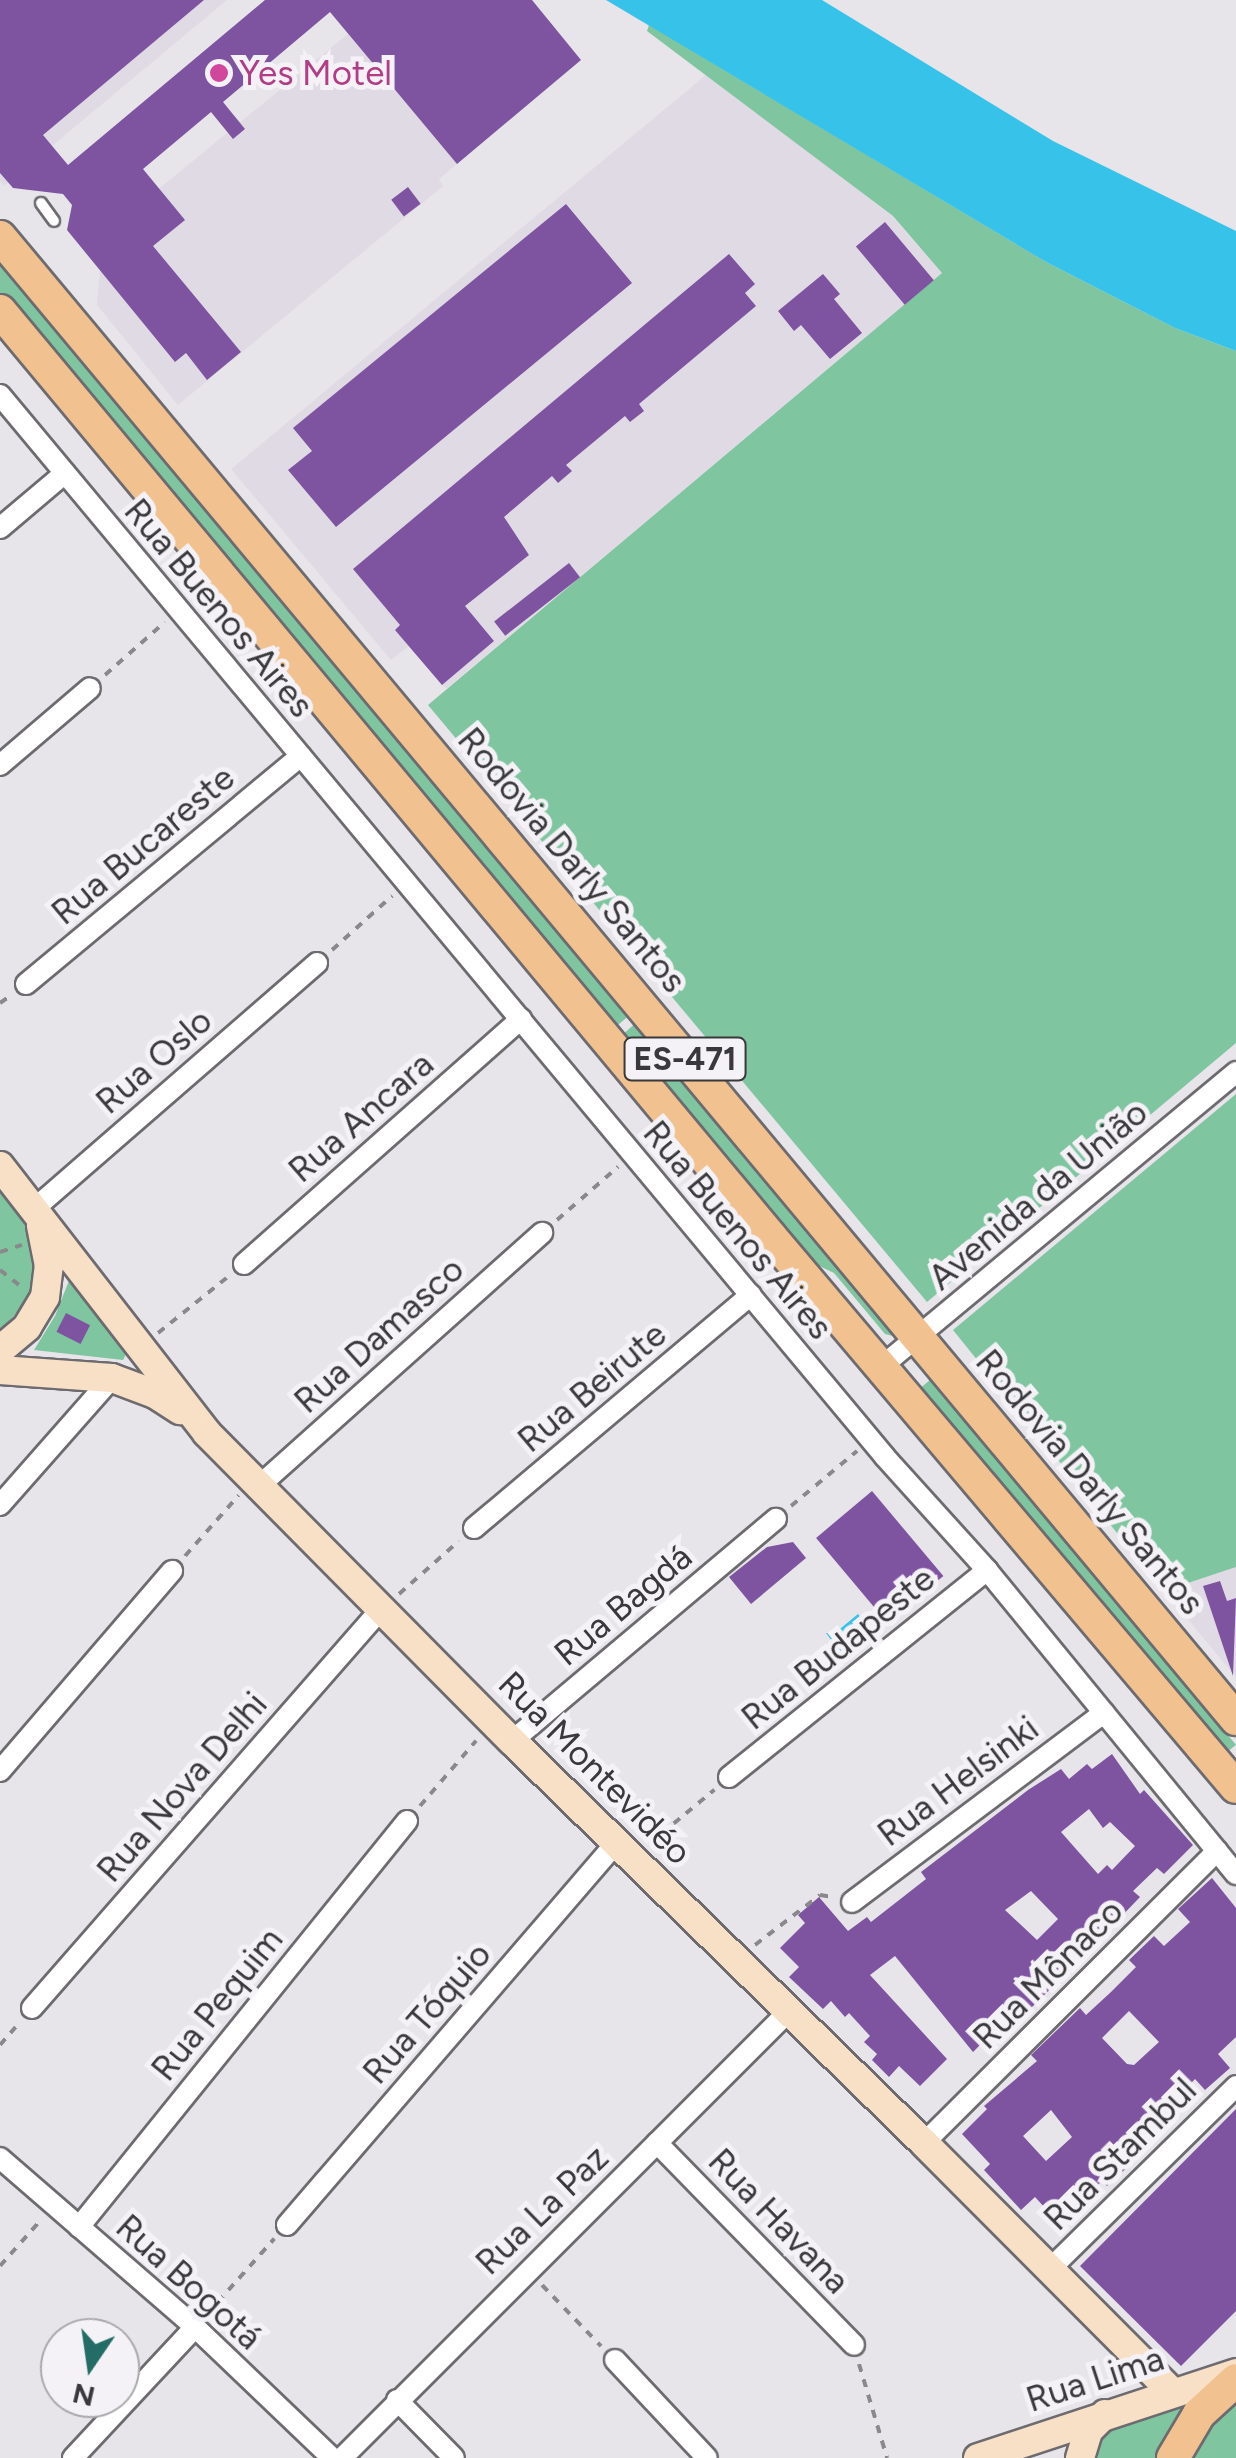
<!DOCTYPE html>
<meta charset="utf-8">
<style>
body{margin:0}
#map{position:relative;width:1236px;height:2458px;overflow:hidden;background:#e7e5e9;font-family:Figtree,sans-serif}
div>[style]{position:absolute}
.built>*{inset:0;background:#e0dae5}
.green>*{inset:0;background:#7fc5a0;transform-origin:0 0}
.water>*{inset:0;background:#37c3e9}
.building>*{inset:0;background:#7e53a0;transform-origin:0 0}
.path>*{height:4px;margin-top:-2px;transform-origin:0;background:repeating-linear-gradient(90deg,#89888a 0 8px,transparent 0 16px)}
.roads{filter:drop-shadow(2px 0 #6d6b6f) drop-shadow(-2px 0 #6d6b6f) drop-shadow(0 2px #6d6b6f) drop-shadow(0 -2px #6d6b6f)}
.lane>*{height:10px;margin:-5px;padding:0 5px;transform-origin:5px;border-radius:5px;background:#fff}
.street>*{height:20px;margin:-10px;padding:0 10px;transform-origin:10px;border-radius:10px;background:#fff}
.secondary>*{height:28px;margin:-14px;padding:0 14px;transform-origin:14px;border-radius:14px;background:#f8e0c7}
.primary>*{height:32px;margin:-16px;padding:0 16px;transform-origin:16px;border-radius:16px;background:#f1c18f}
.dots>*{width:28px;height:28px;translate:-50% -50%;box-sizing:border-box;border:5px solid #f4f2f6;border-radius:50%}
span{translate:-50% -50%;white-space:nowrap;text-align:center;line-height:1.15;-webkit-text-stroke:10px #f4f2f6;paint-order:stroke}
.shield-label span{padding:2px 8px;background:#f4f2f6;border:2px solid;border-radius:8px;-webkit-text-stroke-width:0}
.shield-label{font-size:32px;color:#39383a;font-weight:700}
.hotel-label{font-size:35px;color:#b23c85}
.left{translate:0 -50%;text-align:left}
.street-label{font-size:35px;color:#39383a}
.north{position:absolute;left:40px;top:2318px;width:100px;height:100px;box-sizing:border-box;background:#f4f2f6;border:2px solid #a9a8ab;border-radius:50%;rotate:193deg;font-size:28px;font-weight:700;line-height:40px;text-align:center;color:#39383a}
.north::after{content:'';display:block;margin:auto;width:35px;height:45px;background:#236d66;clip-path:polygon(50% 0,100% 100%,50% 72%,0 100%)}
</style>
<div id="map">
<div class="built">
<div style="clip-path:polygon(0 0,227px 0,4px 186px,0 181px)"></div>
<div style="clip-path:polygon(348px 34px,457px 164px,439px 179px,443px 186px,178px 405px,97px 305px,100px 269px,84px 250px)"></div>
<div style="clip-path:polygon(707px 74px,892px 216px,942px 273px,446px 689px,409px 646px,391px 660px,231px 469px)"></div>
<div style="clip-path:polygon(1236px 1567px,1236px 1677px,1164px 1591px)"></div>
</div>
<div class="green">
<div style="clip-path:polygon(649px 25px,1046px 262px,1175px 328px,1236px 351px,1236px 1043px,927px 1302px,428px 705px,942px 273px,893px 216px,647px 31px)"></div>
<div style="left:0;top:255px;width:987px;height:35px;rotate:50deg"></div>
<div style="clip-path:polygon(638px 1021px,897px 1337px,885px 1334px,834px 1273px,809px 1261px,621px 1036px)"></div>
<div style="clip-path:polygon(1236px 1094px,1236px 1567px,1164px 1591px,953px 1330px)"></div>
<div style="clip-path:polygon(0 1189px,24px 1222px,35px 1266px,32px 1293px,0 1333px)"></div>
<div style="clip-path:polygon(70px 1278px,127px 1352px,123px 1360px,34px 1350px,55px 1316px)"></div>
<div style="left:930px;top:1380px;width:476px;height:20px;rotate:50deg"></div>
<div style="clip-path:polygon(1236px 2401px,1236px 2458px,1187px 2458px,1217px 2414px)"></div>
<div style="clip-path:polygon(1179px 2402px,1190px 2405px,1160px 2458px,1090px 2458px,1099px 2431px)"></div>
</div>
<div class="water">
<div style="clip-path:polygon(606px 0,822px 0,1053px 141px,1236px 231px,1236px 351px,1175px 328px,1046px 262px)"></div>
<div style="clip-path:polygon(858px 1614px,870px 1629px,840px 1652px,826px 1633px,835px 1633px)"></div>
</div>
<div class="building">
<div style="clip-path:polygon(0 0,204px 0,43px 135px,68px 165px,265px 0,532px 0,581px 60px,457px 164px,330px 12px,223px 102px,245px 129px,233px 139px,211px 112px,143px 169px,185px 220px,153px 246px,241px 352px,207px 380px,186px 353px,175px 362px,67px 230px,72px 205px,63px 194px,13px 188px,0 173px)"></div>
<div style="left:408px;top:187px;width:21px;height:21px;rotate:53deg"></div>
<div style="clip-path:polygon(566px 204px,632px 283px,336px 527px,288px 470px,312px 451px,293px 428px)"></div>
<div style="left:885px;top:222px;width:76px;height:38px;rotate:50deg"></div>
<div style="clip-path:polygon(729px 254px,755px 284px,745px 293px,756px 306px,639px 404px,644px 411px,630px 422px,625px 416px,566px 465px,572px 471px,558px 483px,552px 476px,504px 517px,529px 555px,465px 606px,494px 641px,442px 685px,395px 630px,400px 625px,353px 569px)"></div>
<div style="clip-path:polygon(823px 274px,840px 294px,834px 299px,862px 333px,830px 359px,801px 325px,794px 331px,778px 311px)"></div>
<div style="left:569px;top:563px;width:18px;height:95px;rotate:52deg"></div>
<div style="left:66px;top:1313px;width:27px;height:21px;rotate:27deg"></div>
<div style="left:872px;top:1491px;width:111px;height:73px;rotate:50deg"></div>
<div style="clip-path:polygon(793px 1542px,806px 1558px,751px 1604px,729px 1577px,767px 1547px)"></div>
<div style="clip-path:polygon(1220px 1581px,1227px 1601px,1236px 1598px,1233px 1676px,1203px 1586px)"></div>
<div style="clip-path:polygon(evenodd,1112px 1754px,1140px 1794px,1144px 1790px,1193px 1845px,1164px 1874px,1157px 1868px,1133px 1891px,1140px 1897px,1091px 1948px,1081px 1937px,1056px 1961px,1067px 1973px,994px 2044px,987px 2038px,973px 2052px,895px 1956px,870px 1975px,947px 2059px,920px 2086px,899px 2066px,889px 2077px,872px 2060px,877px 2054px,864px 2042px,870px 2036px,849px 2013px,845px 2017px,831px 2001px,823px 2009px,789px 1977px,799px 1967px,780px 1948px,805px 1923px,798px 1915px,819px 1897px,848px 1931px,867px 1917px,871px 1922px,926px 1879px,921px 1872px,1028px 1790px,1061px 1769px,1069px 1779px,1087px 1764px,1092px 1769px,1112px 1754px,1089px 1809px,1103px 1828px,1110px 1822px,1135px 1846px,1112px 1870px,1107px 1865px,1098px 1874px,1061px 1832px,1089px 1809px,1112px 1754px,1031px 1891px,1058px 1919px,1037px 1940px,1005px 1910px,1031px 1891px)"></div>
<div style="clip-path:polygon(evenodd,1212px 1878px,1236px 1908px,1236px 2037px,1218px 2054px,1230px 2068px,1205px 2090px,1195px 2079px,1123px 2153px,1132px 2163px,1107px 2186px,1102px 2181px,1058px 2222px,1035px 2197px,1021px 2210px,984px 2170px,990px 2164px,962px 2134px,987px 2109px,984px 2106px,1037px 2061px,1031px 2055px,1080px 2008px,1086px 2015px,1111px 1992px,1136px 1967px,1129px 1960px,1154px 1936px,1164px 1946px,1190px 1922px,1178px 1909px,1212px 1878px,1129px 2011px,1159px 2042px,1134px 2065px,1127px 2064px,1102px 2038px,1129px 2011px,1212px 1878px,1051px 2110px,1072px 2137px,1046px 2161px,1023px 2136px,1051px 2110px)"></div>
<div style="clip-path:polygon(1236px 2109px,1236px 2311px,1181px 2366px,1080px 2266px)"></div>
</div>
<div class="path">
<div style="left:105px;top:675px;width:80px;rotate:-41.5deg"></div>
<div style="left:332px;top:950px;width:81px;rotate:-42deg"></div>
<div style="left:0;top:1003px;width:12px;rotate:-35deg"></div>
<div style="left:557px;top:1220px;width:81px;rotate:-41deg"></div>
<div style="left:0;top:1252px;width:23px;rotate:-18deg"></div>
<div style="left:0;top:1270px;width:31px;rotate:38deg"></div>
<div style="left:158px;top:1333px;width:91px;rotate:-38.8deg"></div>
<div style="left:791px;top:1506px;width:86px;rotate:-39.8deg"></div>
<div style="left:185px;top:1556px;width:81px;rotate:-48.5deg"></div>
<div style="left:399px;top:1594px;width:80px;rotate:-41.5deg"></div>
<div style="left:420px;top:1806px;width:86px;rotate:-49.3deg"></div>
<div style="left:649px;top:1844px;width:85px;rotate:-39.7deg"></div>
<div style="left:755px;top:1945px;width:82px;rotate:-37.6deg"></div>
<div style="left:820px;top:1895px;width:13px;rotate:9deg"></div>
<div style="left:0;top:2045px;width:29px;rotate:-49deg"></div>
<div style="left:0;top:2266px;width:60px;rotate:-48.4deg"></div>
<div style="left:542px;top:2285px;width:85px;rotate:46deg"></div>
<div style="left:207px;top:2314px;width:101px;rotate:-48.2deg"></div>
<div style="left:859px;top:2364px;width:98px;rotate:73.4deg"></div>
</div>
<div class="roads">
<div class="lane">
<div style="left:41px;top:203px;width:22px;rotate:54deg"></div>
</div>
<div class="street">
<div style="left:0;top:395px;width:1382px;rotate:50.19deg"></div>
<div style="left:885px;top:1457px;width:152px;rotate:47.9deg"></div>
<div style="left:987px;top:1570px;width:393px;rotate:50.7deg"></div>
<div style="left:0;top:528px;width:85px;rotate:-40.2deg"></div>
<div style="left:0;top:765px;width:118px;rotate:-40.5deg"></div>
<div style="left:26px;top:984px;width:357px;rotate:-39.7deg"></div>
<div style="left:34px;top:1209px;width:375px;rotate:-41deg"></div>
<div style="left:244px;top:1264px;width:370px;rotate:-41.5deg"></div>
<div style="left:881px;top:1367px;width:462px;rotate:-39.7deg"></div>
<div style="left:259px;top:1486px;width:380px;rotate:-41.8deg"></div>
<div style="left:0;top:1505px;width:169px;rotate:-48.6deg"></div>
<div style="left:474px;top:1528px;width:362px;rotate:-40.1deg"></div>
<div style="left:512px;top:1741px;width:345px;rotate:-40.1deg"></div>
<div style="left:0;top:1771px;width:264px;rotate:-49.3deg"></div>
<div style="left:729px;top:1777px;width:331px;rotate:-38.7deg"></div>
<div style="left:852px;top:1902px;width:315px;rotate:-36.9deg"></div>
<div style="left:32px;top:2008px;width:530px;rotate:-48.82deg"></div>
<div style="left:657px;top:2143px;width:282px;rotate:45.7deg"></div>
<div style="left:924px;top:2143px;width:414px;rotate:-44.9deg"></div>
<div style="left:0;top:2158px;width:258px;rotate:40.9deg"></div>
<div style="left:195px;top:2327px;width:190px;rotate:43.7deg"></div>
<div style="left:287px;top:2225px;width:504px;rotate:-49.26deg"></div>
<div style="left:79px;top:2227px;width:522px;rotate:-51.07deg"></div>
<div style="left:1050px;top:2269px;width:261px;rotate:-44.5deg"></div>
<div style="left:615px;top:2360px;width:134px;rotate:46.8deg"></div>
<div style="left:397px;top:2400px;width:81px;rotate:45.5deg"></div>
<div style="left:73px;top:2458px;width:179px;rotate:-47deg"></div>
<div style="left:342px;top:2458px;width:632px;rotate:-45deg"></div>
</div>
<div class="secondary">
<div style="left:0;top:1166px;width:338px;rotate:52.2deg"></div>
<div style="left:207px;top:1433px;width:433px;rotate:45.3deg"></div>
<div style="left:512px;top:1741px;width:576px;rotate:44.3deg"></div>
<div style="left:924px;top:2143px;width:351px;rotate:45.1deg"></div>
<div style="left:0;top:1350px;width:35px;rotate:-40deg"></div>
<div style="left:27px;top:1327px;width:35px;rotate:-59deg"></div>
<div style="left:45px;top:1297px;width:31px;rotate:-83deg"></div>
<div style="left:49px;top:1266px;width:41px;rotate:-101.3deg"></div>
<div style="left:0;top:1370px;width:112px;rotate:4.1deg"></div>
<div style="left:112px;top:1378px;width:46px;rotate:20.4deg"></div>
<div style="left:155px;top:1394px;width:30px;rotate:33deg"></div>
<div style="left:978px;top:2458px;width:272px;rotate:-18.2deg"></div>
<div style="left:1080px;top:2458px;width:28px;rotate:-73deg"></div>
<div style="left:1088px;top:2431px;width:24px;rotate:-45deg"></div>
</div>
<div class="primary">
<div style="left:0;top:237px;width:1930px;rotate:50.17deg"></div>
<div style="left:0;top:311px;width:1205px;rotate:50.22deg"></div>
<div style="left:771px;top:1237px;width:720px;rotate:49.79deg"></div>
<div style="left:1173px;top:2458px;width:51px;rotate:-59.4deg"></div>
<div style="left:1199px;top:2414px;width:50px;rotate:-42.6deg"></div>
</div>
</div>
<div class="dots">
<div style="left:219px;top:73px;background:#d1479c"></div>
</div>
<div class="shield-label">
<span style="left:685px;top:1059px">ES-471</span>
</div>
<div class="hotel-label">
<span class="left" style="left:239px;top:73px">Yes Motel</span>
</div>
<div class="street-label">
<span style="left:219px;top:608px;rotate:50deg">Rua Buenos Aires</span>
<span style="left:143px;top:845px;rotate:-40deg">Rua Bucareste</span>
<span style="left:572px;top:860px;rotate:50deg">Rodovia Darly Santos</span>
<span style="left:154px;top:1061px;rotate:-41deg">Rua Oslo</span>
<span style="left:361px;top:1117px;rotate:-41deg">Rua Ancara</span>
<span style="left:1038px;top:1195px;rotate:-40deg">Avenida da União</span>
<span style="left:738px;top:1230px;rotate:50deg">Rua Buenos Aires</span>
<span style="left:379px;top:1335px;rotate:-42deg">Rua Damasco</span>
<span style="left:592px;top:1387px;rotate:-40deg">Rua Beirute</span>
<span style="left:1090px;top:1482px;rotate:50deg">Rodovia Darly Santos</span>
<span style="left:623px;top:1605px;rotate:-40deg">Rua Bagdá</span>
<span style="left:838px;top:1648px;rotate:-39deg">Rua Budapeste</span>
<span style="left:595px;top:1768px;rotate:45deg">Rua Montevidéo</span>
<span style="left:958px;top:1781px;rotate:-37deg">Rua Helsinki</span>
<span style="left:182px;top:1787px;rotate:-49deg">Rua Nova Delhi</span>
<span style="left:1048px;top:1974px;rotate:-45deg">Rua Mônaco</span>
<span style="left:217px;top:2004px;rotate:-51deg">Rua Pequim</span>
<span style="left:427px;top:2013px;rotate:-49deg">Rua Tóquio</span>
<span style="left:1120px;top:2154px;rotate:-45deg">Rua Stambul</span>
<span style="left:542px;top:2210px;rotate:-44deg">Rua La Paz</span>
<span style="left:779px;top:2221px;rotate:46deg">Rua Havana</span>
<span style="left:189px;top:2282px;rotate:42deg">Rua Bogotá</span>
<span style="left:1095px;top:2379px;rotate:-18deg">Rua Lima</span>
</div>
<div class="north">N</div>
</div>
